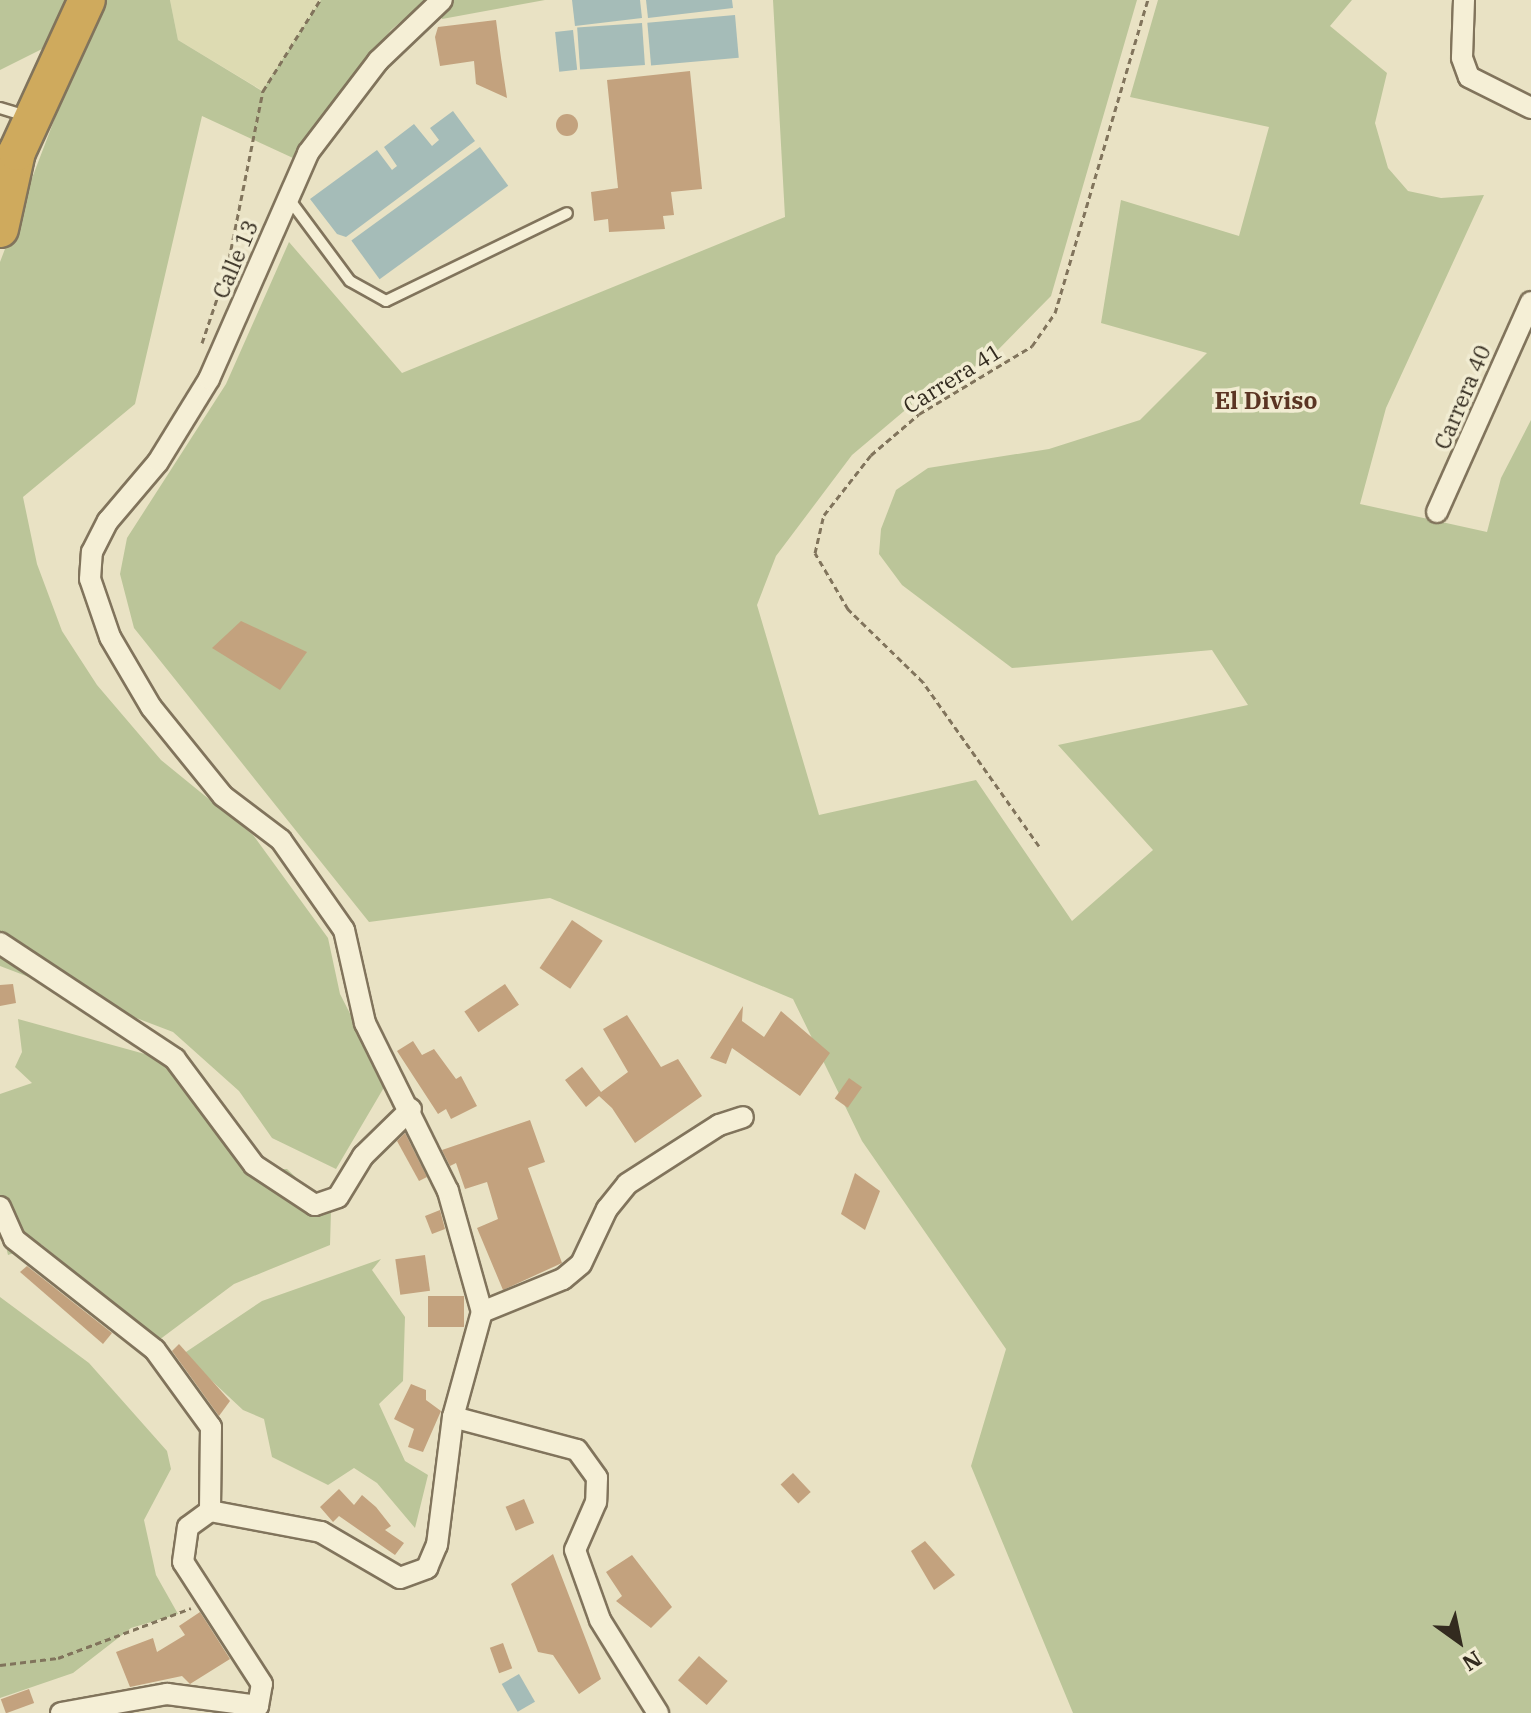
<!DOCTYPE html>
<style>
body{margin:0}
#map{position:relative;width:1531px;height:1713px;overflow:hidden;background:#e9e2c4;font-family:"IBM Plex Serif",serif}
div>[style]{position:absolute}
.farmland>*{inset:0;background:#dddbb2}
.green>*{inset:0;background:#bbc599}
.water>*{inset:0;background:#a5bcb8;transform-origin:0 0}
.building>*{inset:0;background:#c3a27e;transform-origin:0 0}
.round{border-radius:50%}
.path>*{height:3px;margin-top:-1.5px;transform-origin:0;background:repeating-linear-gradient(90deg,#81745c 0 6px,transparent 0 10px)}
.roads{filter:drop-shadow(2px 0 #81745c) drop-shadow(-2px 0 #81745c) drop-shadow(0 2px #81745c) drop-shadow(0 -2px #81745c)}
.lane>*{height:10px;margin:-5px;padding:0 5px;transform-origin:5px;border-radius:5px;background:#f5efd6}
.street>*{height:20px;margin:-10px;padding:0 10px;transform-origin:10px;border-radius:10px;background:#f5efd6}
.highway>*{height:36px;margin:-18px;padding:0 18px;transform-origin:18px;border-radius:18px;background:#cfaa5d}
span{translate:-50% -50%;white-space:nowrap;text-align:center;line-height:1.15;-webkit-text-stroke:7px #f1ecd2;paint-order:stroke}
.street-label{font-size:22px;color:#332b1f}
.neighbourhood-label{font-size:24px;color:#5b3523;font-weight:700}
.north{position:absolute;left:1419px;top:1601px;width:80px;height:80px;-webkit-text-stroke:6px #f1ecd2;paint-order:stroke;rotate:147deg;font-size:22px;font-weight:700;line-height:32px;text-align:center;color:#332b1f}
.north::after{content:'';display:block;margin:auto;width:28px;height:36px;background:#332b1f;clip-path:polygon(50% 0,100% 100%,50% 72%,0 100%)}
</style>
<div id="map">
<div class="farmland">
<div style="clip-path:polygon(170px 0,321px 0,263px 91px,178px 40px)"></div>
</div>
<div class="green">
<div style="clip-path:polygon(0 0,68px 0,46px 47px,0 70px)"></div>
<div style="clip-path:polygon(100px 0,170px 0,178px 40px,262px 91px,321px 0,426px 0,391px 30px,293px 158px,202px 116px,135px 404px,23px 497px,37px 564px,62px 631px,97px 685px,161px 760px,253px 835px,328px 938px,340px 994px,386px 1084px,336px 1169px,272px 1138px,239px 1091px,173px 1032px,0 966px,0 262px)"></div>
<div style="clip-path:polygon(441px 0,545px 0,442px 19px)"></div>
<div style="clip-path:polygon(773px 0,1137px 0,1051px 296px,991px 357px,916px 401px,852px 455px,776px 556px,757px 605px,819px 815px,976px 780px,1072px 921px,1153px 850px,1058px 745px,1248px 705px,1212px 650px,1012px 668px,902px 585px,879px 554px,881px 529px,896px 490px,928px 468px,1049px 449px,1140px 420px,1207px 353px,1101px 323px,1121px 200px,1239px 236px,1269px 127px,1130px 97px,1158px 0,1352px 0,1330px 26px,1387px 73px,1375px 123px,1388px 168px,1408px 191px,1441px 198px,1484px 195px,1386px 408px,1360px 504px,1487px 532px,1501px 478px,1531px 420px,1531px 1713px,1073px 1713px,971px 1466px,1006px 1349px,862px 1141px,793px 999px,550px 898px,369px 922px,134px 628px,120px 574px,127px 538px,226px 384px,289px 242px,402px 373px,785px 217px)"></div>
<div style="clip-path:polygon(18px 1019px,163px 1059px,265px 1169px,287px 1169px,331px 1211px,330px 1245px,234px 1284px,159px 1340px,41px 1244px,8px 1255px,0 1221px,0 1094px,32px 1083px,15px 1067px,22px 1052px)"></div>
<div style="clip-path:polygon(381px 1259px,372px 1270px,405px 1317px,403px 1381px,379px 1404px,405px 1461px,428px 1475px,415px 1528px,377px 1483px,354px 1468px,328px 1485px,272px 1457px,264px 1419px,243px 1410px,183px 1354px,262px 1301px)"></div>
<div style="clip-path:polygon(0 1297px,89px 1363px,167px 1451px,171px 1469px,144px 1520px,156px 1575px,178px 1614px,131px 1628px,73px 1673px,0 1698px)"></div>
</div>
<div class="water">
<div style="clip-path:polygon(572px 0,640px 0,642px 18px,575px 26px)"></div>
<div style="clip-path:polygon(646px 0,732px 0,733px 8px,648px 18px)"></div>
<div style="left:735px;top:15px;width:43px;height:88px;rotate:85deg"></div>
<div style="left:642px;top:23px;width:42px;height:65px;rotate:86deg"></div>
<div style="left:573px;top:30px;width:40px;height:18px;rotate:84deg"></div>
<div style="clip-path:polygon(453px 111px,475px 141px,346px 237px,337px 234px,310px 199px,377px 150px,392px 170px,397px 166px,384px 147px,414px 124px,432px 146px,439px 140px,430px 128px)"></div>
<div style="left:480px;top:147px;width:48px;height:159px;rotate:54deg"></div>
<div style="left:519px;top:1674px;width:32px;height:20px;rotate:60deg"></div>
</div>
<div class="building">
<div style="clip-path:polygon(496px 20px,501px 58px,507px 98px,476px 84px,474px 61px,440px 66px,435px 37px,438px 27px)"></div>
<div style="clip-path:polygon(690px 71px,702px 189px,671px 192px,674px 215px,663px 216px,665px 229px,609px 232px,608px 219px,594px 221px,591px 192px,618px 188px,607px 80px)"></div>
<div class="round" style="left:556px;top:114px;width:22px;height:22px"></div>
<div style="clip-path:polygon(241px 621px,307px 652px,280px 690px,212px 648px)"></div>
<div style="left:572px;top:920px;width:37px;height:58px;rotate:34deg"></div>
<div style="clip-path:polygon(13px 984px,16px 1003px,0 1006px,0 985px)"></div>
<div style="left:505px;top:984px;width:25px;height:49px;rotate:56deg"></div>
<div style="clip-path:polygon(743px 1006px,742px 1021px,764px 1037px,781px 1011px,830px 1053px,800px 1096px,732px 1048px,726px 1064px,710px 1058px)"></div>
<div style="clip-path:polygon(627px 1015px,661px 1067px,678px 1059px,702px 1096px,635px 1143px,612px 1108px,599px 1096px,586px 1107px,565px 1080px,582px 1067px,601px 1092px,628px 1072px,603px 1029px)"></div>
<div style="clip-path:polygon(413px 1041px,422px 1055px,434px 1049px,456px 1079px,461px 1076px,477px 1106px,451px 1119px,446px 1109px,438px 1114px,397px 1051px)"></div>
<div style="left:849px;top:1078px;width:16px;height:25px;rotate:35deg"></div>
<div style="clip-path:polygon(530px 1120px,545px 1162px,528px 1168px,562px 1263px,503px 1290px,477px 1228px,498px 1219px,487px 1182px,465px 1189px,456px 1163px,450px 1166px,442px 1150px)"></div>
<div style="clip-path:polygon(405px 1133px,427px 1177px,419px 1181px,397px 1141px)"></div>
<div style="clip-path:polygon(855px 1173px,880px 1191px,865px 1230px,841px 1214px)"></div>
<div style="clip-path:polygon(440px 1210px,445px 1229px,432px 1234px,425px 1216px)"></div>
<div style="left:425px;top:1255px;width:36px;height:30px;rotate:82deg"></div>
<div style="clip-path:polygon(27px 1266px,112px 1333px,103px 1344px,20px 1272px)"></div>
<div style="left:464px;top:1296px;width:31px;height:36px;rotate:90deg"></div>
<div style="clip-path:polygon(179px 1344px,230px 1401px,219px 1416px,172px 1351px)"></div>
<div style="clip-path:polygon(411px 1384px,426px 1390px,426px 1400px,441px 1411px,423px 1452px,408px 1447px,414px 1429px,394px 1419px)"></div>
<div style="left:793px;top:1473px;width:26px;height:17px;rotate:47deg"></div>
<div style="clip-path:polygon(339px 1489px,354px 1505px,362px 1495px,376px 1507px,391px 1526px,385px 1530px,404px 1543px,395px 1555px,339px 1516px,333px 1522px,320px 1507px)"></div>
<div style="left:524px;top:1499px;width:26px;height:20px;rotate:67deg"></div>
<div style="clip-path:polygon(925px 1541px,955px 1575px,934px 1590px,911px 1551px)"></div>
<div style="clip-path:polygon(553px 1554px,601px 1679px,579px 1694px,553px 1655px,538px 1652px,511px 1584px)"></div>
<div style="clip-path:polygon(632px 1555px,672px 1607px,651px 1628px,616px 1601px,622px 1596px,606px 1572px)"></div>
<div style="clip-path:polygon(200px 1612px,230px 1659px,190px 1684px,182px 1676px,130px 1687px,116px 1652px,153px 1638px,157px 1652px,185px 1635px,179px 1626px)"></div>
<div style="left:503px;top:1643px;width:27px;height:14px;rotate:70deg"></div>
<div style="left:699px;top:1656px;width:38px;height:32px;rotate:41deg"></div>
<div style="left:29px;top:1689px;width:15px;height:30px;rotate:70deg"></div>
</div>
<div class="path">
<div style="left:202px;top:343px;width:78px;rotate:-71.3deg"></div>
<div style="left:227px;top:269px;width:182px;rotate:-78.6deg"></div>
<div style="left:263px;top:91px;width:107px;rotate:-57.9deg"></div>
<div style="left:1039px;top:846px;width:201px;rotate:-125.3deg"></div>
<div style="left:923px;top:682px;width:105px;rotate:-135.8deg"></div>
<div style="left:848px;top:609px;width:65px;rotate:-120.5deg"></div>
<div style="left:815px;top:553px;width:39px;rotate:-77deg"></div>
<div style="left:824px;top:515px;width:76px;rotate:-51.9deg"></div>
<div style="left:871px;top:455px;width:63px;rotate:-40.5deg"></div>
<div style="left:919px;top:414px;width:132px;rotate:-31deg"></div>
<div style="left:1032px;top:346px;width:40px;rotate:-55.1deg"></div>
<div style="left:1055px;top:313px;width:327px;rotate:-73.5deg"></div>
<div style="left:0;top:1665px;width:58px;rotate:-6.9deg"></div>
<div style="left:58px;top:1658px;width:142px;rotate:-20.6deg"></div>
</div>
<div class="roads">
<div class="lane">
<div style="left:0;top:108px;width:27px;rotate:17deg"></div>
<div style="left:289px;top:199px;width:102px;rotate:53.4deg"></div>
<div style="left:350px;top:281px;width:41px;rotate:29.1deg"></div>
<div style="left:386px;top:301px;width:201px;rotate:-25.9deg"></div>
</div>
<div class="street">
<div style="left:1464px;top:0;width:58px;rotate:92deg"></div>
<div style="left:1462px;top:58px;width:20px;rotate:70deg"></div>
<div style="left:1469px;top:77px;width:69px;rotate:26.6deg"></div>
<div style="left:1437px;top:512px;width:230px;rotate:-65.9deg"></div>
<div style="left:0;top:943px;width:210px;rotate:33.5deg"></div>
<div style="left:175px;top:1059px;width:132px;rotate:53.3deg"></div>
<div style="left:254px;top:1165px;width:73px;rotate:33.3deg"></div>
<div style="left:315px;top:1205px;width:24px;rotate:-19deg"></div>
<div style="left:338px;top:1197px;width:48px;rotate:-58.6deg"></div>
<div style="left:363px;top:1156px;width:67px;rotate:-44.4deg"></div>
<div style="left:0;top:1207px;width:35px;rotate:66deg"></div>
<div style="left:14px;top:1239px;width:179px;rotate:38.2deg"></div>
<div style="left:155px;top:1350px;width:95px;rotate:54deg"></div>
<div style="left:211px;top:1427px;width:84px;rotate:90.7deg"></div>
<div style="left:482px;top:1312px;width:87px;rotate:-22.2deg"></div>
<div style="left:563px;top:1279px;width:23px;rotate:-40deg"></div>
<div style="left:581px;top:1264px;width:61px;rotate:-64.7deg"></div>
<div style="left:607px;top:1209px;width:32px;rotate:-51deg"></div>
<div style="left:627px;top:1184px;width:109px;rotate:-32.7deg"></div>
<div style="left:719px;top:1125px;width:25px;rotate:-18deg"></div>
<div style="left:453px;top:1417px;width:128px;rotate:14.9deg"></div>
<div style="left:577px;top:1450px;width:34px;rotate:54deg"></div>
<div style="left:597px;top:1478px;width:24px;rotate:92deg"></div>
<div style="left:596px;top:1502px;width:52px;rotate:113.6deg"></div>
<div style="left:575px;top:1550px;width:74px;rotate:70.3deg"></div>
<div style="left:600px;top:1620px;width:110px;rotate:58.1deg"></div>
<div style="left:61px;top:1713px;width:108px;rotate:-10.2deg"></div>
<div style="left:167px;top:1694px;width:92px;rotate:7.5deg"></div>
<div style="left:258px;top:1706px;width:22px;rotate:-80deg"></div>
<div style="left:262px;top:1684px;width:145px;rotate:-122.9deg"></div>
<div style="left:183px;top:1562px;width:35px;rotate:-82deg"></div>
<div style="left:188px;top:1527px;width:27px;rotate:-36deg"></div>
<div style="left:210px;top:1511px;width:113px;rotate:10.7deg"></div>
<div style="left:321px;top:1532px;width:91px;rotate:30.2deg"></div>
<div style="left:400px;top:1578px;width:29px;rotate:-20deg"></div>
<div style="left:427px;top:1568px;width:25px;rotate:-67deg"></div>
<div style="left:437px;top:1545px;width:129px;rotate:-82.9deg"></div>
<div style="left:453px;top:1417px;width:109px;rotate:-74.6deg"></div>
<div style="left:482px;top:1312px;width:126px;rotate:-105.7deg"></div>
<div style="left:448px;top:1191px;width:187px;rotate:-116.3deg"></div>
<div style="left:365px;top:1023px;width:95px;rotate:-102.7deg"></div>
<div style="left:344px;top:930px;width:110px;rotate:-125deg"></div>
<div style="left:281px;top:840px;width:73px;rotate:-142.8deg"></div>
<div style="left:223px;top:796px;width:114px;rotate:-129deg"></div>
<div style="left:151px;top:707px;width:81px;rotate:-120.4deg"></div>
<div style="left:110px;top:637px;width:61px;rotate:-109deg"></div>
<div style="left:90px;top:579px;width:27px;rotate:-86deg"></div>
<div style="left:92px;top:552px;width:35px;rotate:-63deg"></div>
<div style="left:108px;top:521px;width:77px;rotate:-49.7deg"></div>
<div style="left:158px;top:462px;width:97px;rotate:-58.4deg"></div>
<div style="left:209px;top:379px;width:247px;rotate:-66.3deg"></div>
<div style="left:308px;top:153px;width:116px;rotate:-52.7deg"></div>
<div style="left:378px;top:61px;width:88px;rotate:-43.6deg"></div>
</div>
<div class="highway">
<div style="left:0;top:229px;width:79px;rotate:-77.6deg"></div>
<div style="left:17px;top:152px;width:167px;rotate:-65.3deg"></div>
</div>
</div>
<div class="street-label">
<span style="left:235px;top:259px;rotate:-67deg">Calle 13</span>
<span style="left:952px;top:378px;rotate:-32deg">Carrera 41</span>
<span style="left:1462px;top:397px;rotate:-67deg">Carrera 40</span>
</div>
<div class="neighbourhood-label">
<span style="left:1266px;top:401px">El Diviso</span>
</div>
<div class="north">N</div>
</div>
